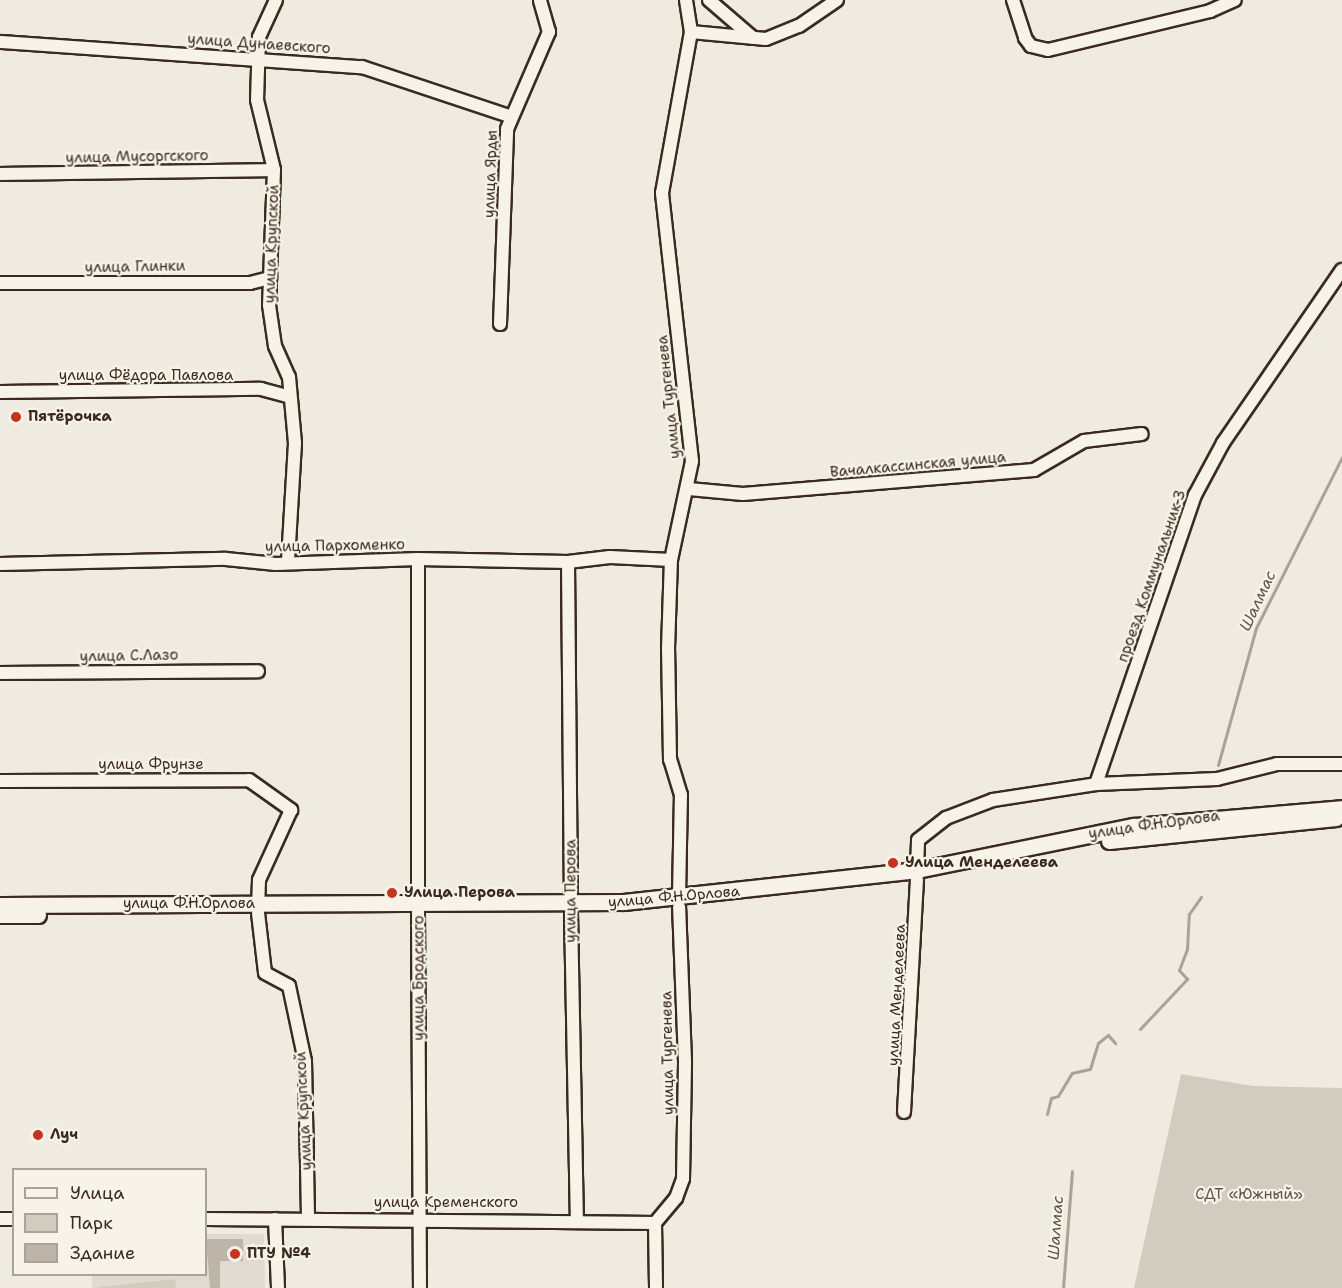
<!DOCTYPE html>
<meta charset="utf-8">
<style>
body{margin:0}
#map{position:relative;width:1342px;height:1288px;overflow:hidden;background:#efebe0;font-family:"Shantell Sans",sans-serif}
div>[style]{position:absolute}
.built>*{inset:0;background:#e0dbd0}
.green>*{inset:0;background:#d1cbc0;transform-origin:0 0}
.stream>*{height:3px;margin:-1.5px;padding:0 1.5px;transform-origin:1.5px;border-radius:1.5px;background:#aaa296}
.building>*{inset:0;background:#bdb5aa}
.roads{filter:drop-shadow(2px 0 #3b2a1e) drop-shadow(-2px 0 #3b2a1e) drop-shadow(0 2px #3b2a1e) drop-shadow(0 -2px #3b2a1e)}
.minor>*{height:12px;margin:-6px;padding:0 6px;transform-origin:6px;border-radius:6px;background:#f7f3e8}
.tertiary>*{height:15px;margin:-7.5px;padding:0 7.5px;transform-origin:7.5px;border-radius:7.5px;background:#f7f3e8}
.dots>*{width:16px;height:16px;translate:-50% -50%;box-sizing:border-box;border:3px solid #f7f3e8;border-radius:50%}
span{translate:-50% -50%;white-space:nowrap;text-align:center;line-height:1.15;-webkit-text-stroke:4.5px #f7f3e8;paint-order:stroke}
.street-label{font-size:15px;color:#3b2a1e}
.poi-label{font-size:15px;color:#3b2a1e;font-weight:700}
.left{translate:0 -50%;text-align:left}
.park-label{font-size:15px;color:#605246}
.water-label{font-size:16px;color:#625448;font-style:italic}
.legend{position:absolute;left:12px;top:1168px;width:195px;height:108px;box-sizing:border-box;background:#f7f3e8;border:2px solid #aca397;margin:0;padding:8px 10px;list-style:none;font-size:18px;color:#3b2a1e}
.legend li{display:flex;align-items:center;gap:12px;height:30px}
.legend b{width:30px;border:2px solid #aca397}
</style>
<div id="map">
<div class="built">
<div style="clip-path:polygon(206px 1234px,264px 1234px,265px 1288px,92px 1288px,92px 1275px,206px 1274px)"></div>
</div>
<div class="green">
<div style="clip-path:polygon(1181px 1074px,1253px 1086px,1342px 1088px,1342px 1288px,1134px 1288px)"></div>
<div style="left:175px;top:1279px;width:9px;height:78px;rotate:84deg"></div>
</div>
<div class="stream">
<div style="left:1218px;top:765px;width:142px;rotate:-74.5deg"></div>
<div style="left:1256px;top:628px;width:191px;rotate:-63.3deg"></div>
<div style="left:1140px;top:1029px;width:69px;rotate:-46.8deg"></div>
<div style="left:1187px;top:979px;width:12px;rotate:-132deg"></div>
<div style="left:1179px;top:970px;width:22px;rotate:-69deg"></div>
<div style="left:1187px;top:949px;width:35px;rotate:-87deg"></div>
<div style="left:1189px;top:914px;width:21px;rotate:-55deg"></div>
<div style="left:1047px;top:1114px;width:16px;rotate:-76deg"></div>
<div style="left:1051px;top:1098px;width:7px;rotate:-16deg"></div>
<div style="left:1058px;top:1096px;width:27px;rotate:-59deg"></div>
<div style="left:1072px;top:1073px;width:18px;rotate:-13deg"></div>
<div style="left:1090px;top:1069px;width:27px;rotate:-73deg"></div>
<div style="left:1098px;top:1043px;width:13px;rotate:-39deg"></div>
<div style="left:1108px;top:1035px;width:11px;rotate:49deg"></div>
<div style="left:1063px;top:1288px;width:117px;rotate:-85.6deg"></div>
</div>
<div class="building">
<div style="clip-path:polygon(206px 1239px,243px 1239px,243px 1261px,220px 1261px,220px 1288px,210px 1288px)"></div>
</div>
<div class="roads">
<div class="minor">
<div style="left:276px;top:0;width:41px;rotate:114.7deg"></div>
<div style="left:259px;top:37px;width:63px;rotate:91.8deg"></div>
<div style="left:257px;top:100px;width:72px;rotate:76.3deg"></div>
<div style="left:274px;top:170px;width:135px;rotate:92.1deg"></div>
<div style="left:269px;top:305px;width:41px;rotate:81.7deg"></div>
<div style="left:275px;top:346px;width:34px;rotate:66deg"></div>
<div style="left:289px;top:377px;width:66px;rotate:84.8deg"></div>
<div style="left:295px;top:443px;width:119px;rotate:93.4deg"></div>
<div style="left:709px;top:0;width:58px;rotate:40.8deg"></div>
<div style="left:1013px;top:0;width:40px;rotate:72deg"></div>
<div style="left:1025px;top:38px;width:10px;rotate:53deg"></div>
<div style="left:1031px;top:46px;width:17px;rotate:13deg"></div>
<div style="left:1048px;top:50px;width:167px;rotate:-13.5deg"></div>
<div style="left:1210px;top:11px;width:27px;rotate:-24deg"></div>
<div style="left:691px;top:32px;width:75px;rotate:5.3deg"></div>
<div style="left:766px;top:39px;width:35px;rotate:-22deg"></div>
<div style="left:799px;top:26px;width:46px;rotate:-34.4deg"></div>
<div style="left:0;top:42px;width:363px;rotate:4deg"></div>
<div style="left:362px;top:67px;width:155px;rotate:18.4deg"></div>
<div style="left:0;top:174px;width:274px;rotate:-0.8deg"></div>
<div style="left:0;top:283px;width:250px"></div>
<div style="left:250px;top:283px;width:21px;rotate:-14deg"></div>
<div style="left:500px;top:324px;width:195px;rotate:-87.9deg"></div>
<div style="left:507px;top:129px;width:106px;rotate:-66.6deg"></div>
<div style="left:549px;top:32px;width:33px;rotate:-106deg"></div>
<div style="left:0;top:392px;width:261px;rotate:-0.7deg"></div>
<div style="left:261px;top:389px;width:30px;rotate:15deg"></div>
<div style="left:689px;top:489px;width:54px;rotate:5.3deg"></div>
<div style="left:743px;top:494px;width:292px;rotate:-4.7deg"></div>
<div style="left:1034px;top:470px;width:58px;rotate:-30.1deg"></div>
<div style="left:1084px;top:441px;width:58px;rotate:-6.9deg"></div>
<div style="left:418px;top:559px;width:344px;rotate:90deg"></div>
<div style="left:568px;top:562px;width:342px;rotate:89.5deg"></div>
<div style="left:0;top:564px;width:226px;rotate:-1.3deg"></div>
<div style="left:226px;top:559px;width:50px;rotate:5.7deg"></div>
<div style="left:276px;top:564px;width:142px;rotate:-2deg"></div>
<div style="left:418px;top:559px;width:150px;rotate:1.1deg"></div>
<div style="left:568px;top:562px;width:42px;rotate:-6.8deg"></div>
<div style="left:610px;top:557px;width:61px;rotate:2.8deg"></div>
<div style="left:0;top:673px;width:258px;rotate:-0.4deg"></div>
<div style="left:0;top:781px;width:249px;rotate:-0.2deg"></div>
<div style="left:249px;top:780px;width:52px;rotate:35.5deg"></div>
<div style="left:291px;top:810px;width:77px;rotate:114.6deg"></div>
<div style="left:259px;top:880px;width:23px;rotate:92deg"></div>
<div style="left:1096px;top:784px;width:305px;rotate:-71.1deg"></div>
<div style="left:1195px;top:495px;width:59px;rotate:-61.7deg"></div>
<div style="left:1223px;top:443px;width:210px;rotate:-55.5deg"></div>
<div style="left:917px;top:870px;width:30px;rotate:-88deg"></div>
<div style="left:918px;top:840px;width:36px;rotate:-38deg"></div>
<div style="left:946px;top:818px;width:50px;rotate:-21deg"></div>
<div style="left:993px;top:800px;width:104px;rotate:-8.8deg"></div>
<div style="left:1096px;top:784px;width:121px;rotate:-2.4deg"></div>
<div style="left:1217px;top:779px;width:62px;rotate:-14deg"></div>
<div style="left:1277px;top:764px;width:65px"></div>
<div style="left:679px;top:897px;width:102px;rotate:-88.9deg"></div>
<div style="left:681px;top:795px;width:37px;rotate:-107deg"></div>
<div style="left:670px;top:760px;width:111px;rotate:-91deg"></div>
<div style="left:668px;top:649px;width:89px;rotate:-88.1deg"></div>
<div style="left:671px;top:560px;width:101px;rotate:-78deg"></div>
<div style="left:692px;top:461px;width:270px;rotate:-96.4deg"></div>
<div style="left:662px;top:193px;width:164px;rotate:-79.8deg"></div>
<div style="left:691px;top:32px;width:32px;rotate:-99deg"></div>
<div style="left:418px;top:912px;width:376px;rotate:89.7deg"></div>
<div style="left:258px;top:913px;width:60px;rotate:83.3deg"></div>
<div style="left:265px;top:973px;width:27px;rotate:28deg"></div>
<div style="left:289px;top:986px;width:77px;rotate:78deg"></div>
<div style="left:305px;top:1061px;width:158px;rotate:88.9deg"></div>
<div style="left:571px;top:913px;width:306px;rotate:88.9deg"></div>
<div style="left:904px;top:1112px;width:233px;rotate:-86.8deg"></div>
<div style="left:0;top:1219px;width:14px"></div>
<div style="left:206px;top:1219px;width:449px;rotate:0.5deg"></div>
<div style="left:275px;top:1219px;width:69px;rotate:87.5deg"></div>
<div style="left:655px;top:1223px;width:33px;rotate:-50deg"></div>
<div style="left:676px;top:1198px;width:20px;rotate:-70deg"></div>
<div style="left:683px;top:1179px;width:118px;rotate:-89deg"></div>
<div style="left:685px;top:1061px;width:154px;rotate:-92.2deg"></div>
<div style="left:655px;top:1223px;width:65px;rotate:89.1deg"></div>
</div>
<div class="tertiary">
<div style="left:1109px;top:841px;width:228px;rotate:-5.8deg"></div>
<div style="left:0;top:905px;width:624px;rotate:-0.28deg"></div>
<div style="left:624px;top:902px;width:295px;rotate:-6.2deg"></div>
<div style="left:917px;top:870px;width:221px;rotate:-11.5deg"></div>
<div style="left:1134px;top:826px;width:209px;rotate:-4.9deg"></div>
<div style="left:0;top:915px;width:38px"></div>
</div>
</div>
<div class="dots">
<div style="left:16px;top:417px;background:#c8321e"></div>
<div style="left:893px;top:863px;background:#c8321e"></div>
<div style="left:392px;top:893px;background:#c8321e"></div>
<div style="left:38px;top:1135px;background:#c8321e"></div>
<div style="left:235px;top:1254px;background:#c8321e"></div>
</div>
<div class="street-label">
<span style="left:259px;top:44px;rotate:4deg">улица Дунаевского</span>
<span style="left:137px;top:157px;rotate:-1deg">улица Мусоргского</span>
<span style="left:491px;top:174px;rotate:-88deg">улица Ярды</span>
<span style="left:272px;top:244px;rotate:-88deg">улица Крупской</span>
<span style="left:135px;top:267px;rotate:-1deg">улица Глинки</span>
<span style="left:146px;top:376px">улица Фёдора Павлова</span>
<span style="left:669px;top:397px;rotate:-96deg">улица Тургенева</span>
<span style="left:918px;top:465px;rotate:-5deg">Вачалкассинская улица</span>
<span style="left:335px;top:546px;rotate:-1deg">улица Пархоменко</span>
<span style="left:1152px;top:576px;rotate:-71deg">проезд Коммунальник-3</span>
<span style="left:129px;top:656px;rotate:-1deg">улица С.Лазо</span>
<span style="left:151px;top:765px">улица Фрунзе</span>
<span style="left:1154px;top:825px;rotate:-8deg">улица Ф.Н.Орлова</span>
<span style="left:571px;top:891px;rotate:-90deg">улица Перова</span>
<span style="left:674px;top:897px;rotate:-5deg">улица Ф.Н.Орлова</span>
<span style="left:189px;top:904px">улица Ф.Н.Орлова</span>
<span style="left:419px;top:978px;rotate:-90deg">улица Бродского</span>
<span style="left:897px;top:995px;rotate:-87deg">улица Менделеева</span>
<span style="left:668px;top:1053px;rotate:-91deg">улица Тургенева</span>
<span style="left:304px;top:1111px;rotate:-93deg">улица Крупской</span>
<span style="left:446px;top:1203px">улица Кременского</span>
</div>
<div class="poi-label">
<span class="left" style="left:28px;top:417px">Пятёрочка</span>
<span class="left" style="left:905px;top:863px">Улица Менделеева</span>
<span class="left" style="left:404px;top:893px">Улица Перова</span>
<span class="left" style="left:50px;top:1135px">Луч</span>
<span class="left" style="left:247px;top:1254px">ПТУ №4</span>
</div>
<div class="park-label">
<span style="left:1249px;top:1195px">СДТ «Южный»</span>
</div>
<div class="water-label">
<span style="left:1258px;top:601px;rotate:-65deg">Шалмас</span>
<span style="left:1056px;top:1228px;rotate:-86deg">Шалмас</span>
</div>
<ul class="legend">
<li><b style="height:8px;background:#f7f3e8"></b>Улица</li>
<li><b style="height:16px;background:#d1cbc0"></b>Парк</li>
<li><b style="height:16px;background:#bdb5aa"></b>Здание</li>
</ul>
</div>
